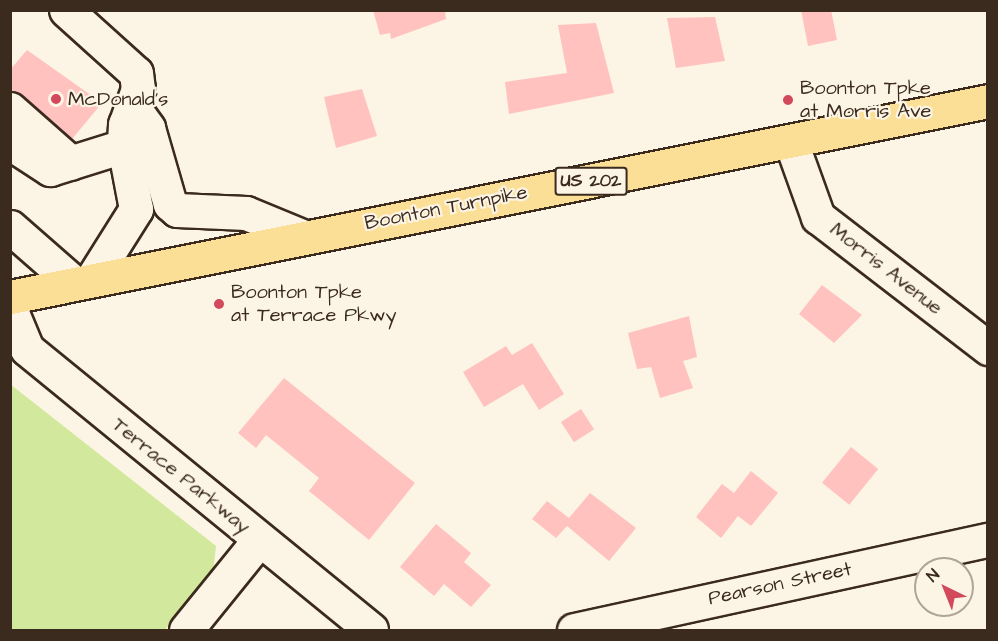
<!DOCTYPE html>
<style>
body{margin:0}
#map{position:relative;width:998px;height:641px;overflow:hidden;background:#fcf5e5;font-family:"Architects Daughter",sans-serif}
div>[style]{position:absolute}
.green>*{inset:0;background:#d1e89d}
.building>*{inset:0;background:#ffc2be;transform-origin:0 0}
.roads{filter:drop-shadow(2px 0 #3b2a1e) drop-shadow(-2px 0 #3b2a1e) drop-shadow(0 2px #3b2a1e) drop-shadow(0 -2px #3b2a1e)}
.minor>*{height:33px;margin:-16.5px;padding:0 16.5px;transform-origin:16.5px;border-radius:16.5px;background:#fcf5e5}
.major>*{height:33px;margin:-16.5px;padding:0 16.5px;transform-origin:16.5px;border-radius:16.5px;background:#fbdf96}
.dots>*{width:16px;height:16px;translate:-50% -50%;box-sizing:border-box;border:3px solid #fcf5e5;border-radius:50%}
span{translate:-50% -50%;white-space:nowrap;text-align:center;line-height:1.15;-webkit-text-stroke:4.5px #fcf5e5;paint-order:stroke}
.shield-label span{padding:2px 4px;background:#fcf5e5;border:2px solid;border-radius:4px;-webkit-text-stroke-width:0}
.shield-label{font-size:18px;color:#3b2a1e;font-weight:700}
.poi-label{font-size:20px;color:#3b2a1e}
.left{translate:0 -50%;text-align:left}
.street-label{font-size:20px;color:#3b2a1e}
.frame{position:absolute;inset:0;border:12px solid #3b2a1e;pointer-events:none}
.north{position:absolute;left:914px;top:557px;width:60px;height:60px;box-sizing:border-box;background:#fcf5e5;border:2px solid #afa495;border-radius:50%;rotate:317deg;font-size:16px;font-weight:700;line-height:24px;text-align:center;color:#3b2a1e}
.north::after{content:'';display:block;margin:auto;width:21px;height:27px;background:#d1495b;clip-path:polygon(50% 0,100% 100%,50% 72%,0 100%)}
</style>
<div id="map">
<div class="green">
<div style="clip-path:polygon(10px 384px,216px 546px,213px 572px,165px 630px,11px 630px)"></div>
</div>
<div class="building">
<div style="clip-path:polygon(373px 10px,445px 10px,446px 19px,391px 39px,390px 33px,380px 35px)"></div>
<div style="clip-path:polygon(801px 10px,831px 10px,837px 40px,808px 46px)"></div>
<div style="clip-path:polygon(715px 17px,725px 61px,676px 68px,667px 18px)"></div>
<div style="clip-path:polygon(596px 23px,614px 93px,509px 114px,505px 82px,567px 73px,558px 25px)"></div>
<div style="clip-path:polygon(27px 50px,102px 103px,72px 139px,10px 91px,10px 70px)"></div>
<div style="clip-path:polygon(362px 89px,377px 136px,336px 148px,324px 97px)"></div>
<div style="clip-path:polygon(822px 285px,862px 315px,834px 343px,799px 314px)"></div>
<div style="clip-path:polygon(689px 316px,697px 357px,683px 361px,693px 388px,660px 398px,651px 367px,637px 369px,628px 333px)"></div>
<div style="clip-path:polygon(532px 343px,564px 394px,539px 410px,523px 384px,484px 407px,463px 372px,506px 346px,512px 355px)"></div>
<div style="clip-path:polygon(284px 378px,415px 483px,369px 540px,309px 491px,319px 478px,266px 435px,256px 448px,238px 433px)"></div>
<div style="left:581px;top:409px;width:24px;height:24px;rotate:57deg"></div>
<div style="left:851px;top:447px;width:35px;height:46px;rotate:39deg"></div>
<div style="clip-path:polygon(751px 471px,778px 493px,751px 526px,738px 516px,721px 538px,696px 517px,722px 484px,734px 493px)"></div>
<div style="clip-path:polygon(590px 493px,636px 528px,609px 561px,567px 526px,556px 538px,532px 519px,547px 501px,569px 518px)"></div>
<div style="clip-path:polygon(436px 524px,471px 553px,464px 562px,491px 585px,471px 607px,444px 584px,434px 596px,400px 567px)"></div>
</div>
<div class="roads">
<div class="minor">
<div style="left:66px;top:10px;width:94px;rotate:42deg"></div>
<div style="left:136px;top:73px;width:16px;rotate:83deg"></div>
<div style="left:138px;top:89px;width:37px;rotate:110deg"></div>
<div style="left:125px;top:124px;width:22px;rotate:93deg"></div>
<div style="left:124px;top:146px;width:64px;rotate:79.2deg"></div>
<div style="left:136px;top:209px;width:83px;rotate:122.2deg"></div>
<div style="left:133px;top:107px;width:26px;rotate:54deg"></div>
<div style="left:148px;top:128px;width:79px;rotate:73.9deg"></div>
<div style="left:170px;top:204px;width:9px;rotate:41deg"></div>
<div style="left:177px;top:210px;width:69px;rotate:2.5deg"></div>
<div style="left:246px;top:213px;width:61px;rotate:22.3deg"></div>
<div style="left:10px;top:109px;width:81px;rotate:41.5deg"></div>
<div style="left:791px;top:142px;width:80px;rotate:70.2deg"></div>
<div style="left:818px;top:217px;width:215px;rotate:37.6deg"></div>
<div style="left:10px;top:143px;width:48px;rotate:33deg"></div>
<div style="left:50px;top:169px;width:77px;rotate:-17.3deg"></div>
<div style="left:10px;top:227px;width:85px;rotate:41.2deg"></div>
<div style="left:10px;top:308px;width:44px;rotate:67.5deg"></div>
<div style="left:27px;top:349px;width:444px;rotate:39.2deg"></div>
<div style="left:186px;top:630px;width:116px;rotate:-51deg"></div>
<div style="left:574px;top:630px;width:424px;rotate:-12.3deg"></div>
</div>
<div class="major">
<div style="left:10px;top:297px;width:997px;rotate:-11.33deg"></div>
</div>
</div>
<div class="dots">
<div style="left:56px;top:99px;background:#d1495b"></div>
<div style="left:788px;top:100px;background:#d1495b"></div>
<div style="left:219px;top:304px;background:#d1495b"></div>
</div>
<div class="shield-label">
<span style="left:591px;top:181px">US 202</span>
</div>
<div class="poi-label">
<span class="left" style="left:800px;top:100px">Boonton Tpke<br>at Morris Ave</span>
<span class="left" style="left:68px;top:99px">McDonald's</span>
<span class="left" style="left:231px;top:304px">Boonton Tpke<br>at Terrace Pkwy</span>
</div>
<div class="street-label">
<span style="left:446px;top:208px;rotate:-11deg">Boonton Turnpike</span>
<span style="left:886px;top:269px;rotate:38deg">Morris Avenue</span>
<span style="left:181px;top:476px;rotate:39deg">Terrace Parkway</span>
<span style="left:780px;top:584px;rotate:-12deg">Pearson Street</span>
</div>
<div class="frame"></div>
<div class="north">N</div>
</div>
